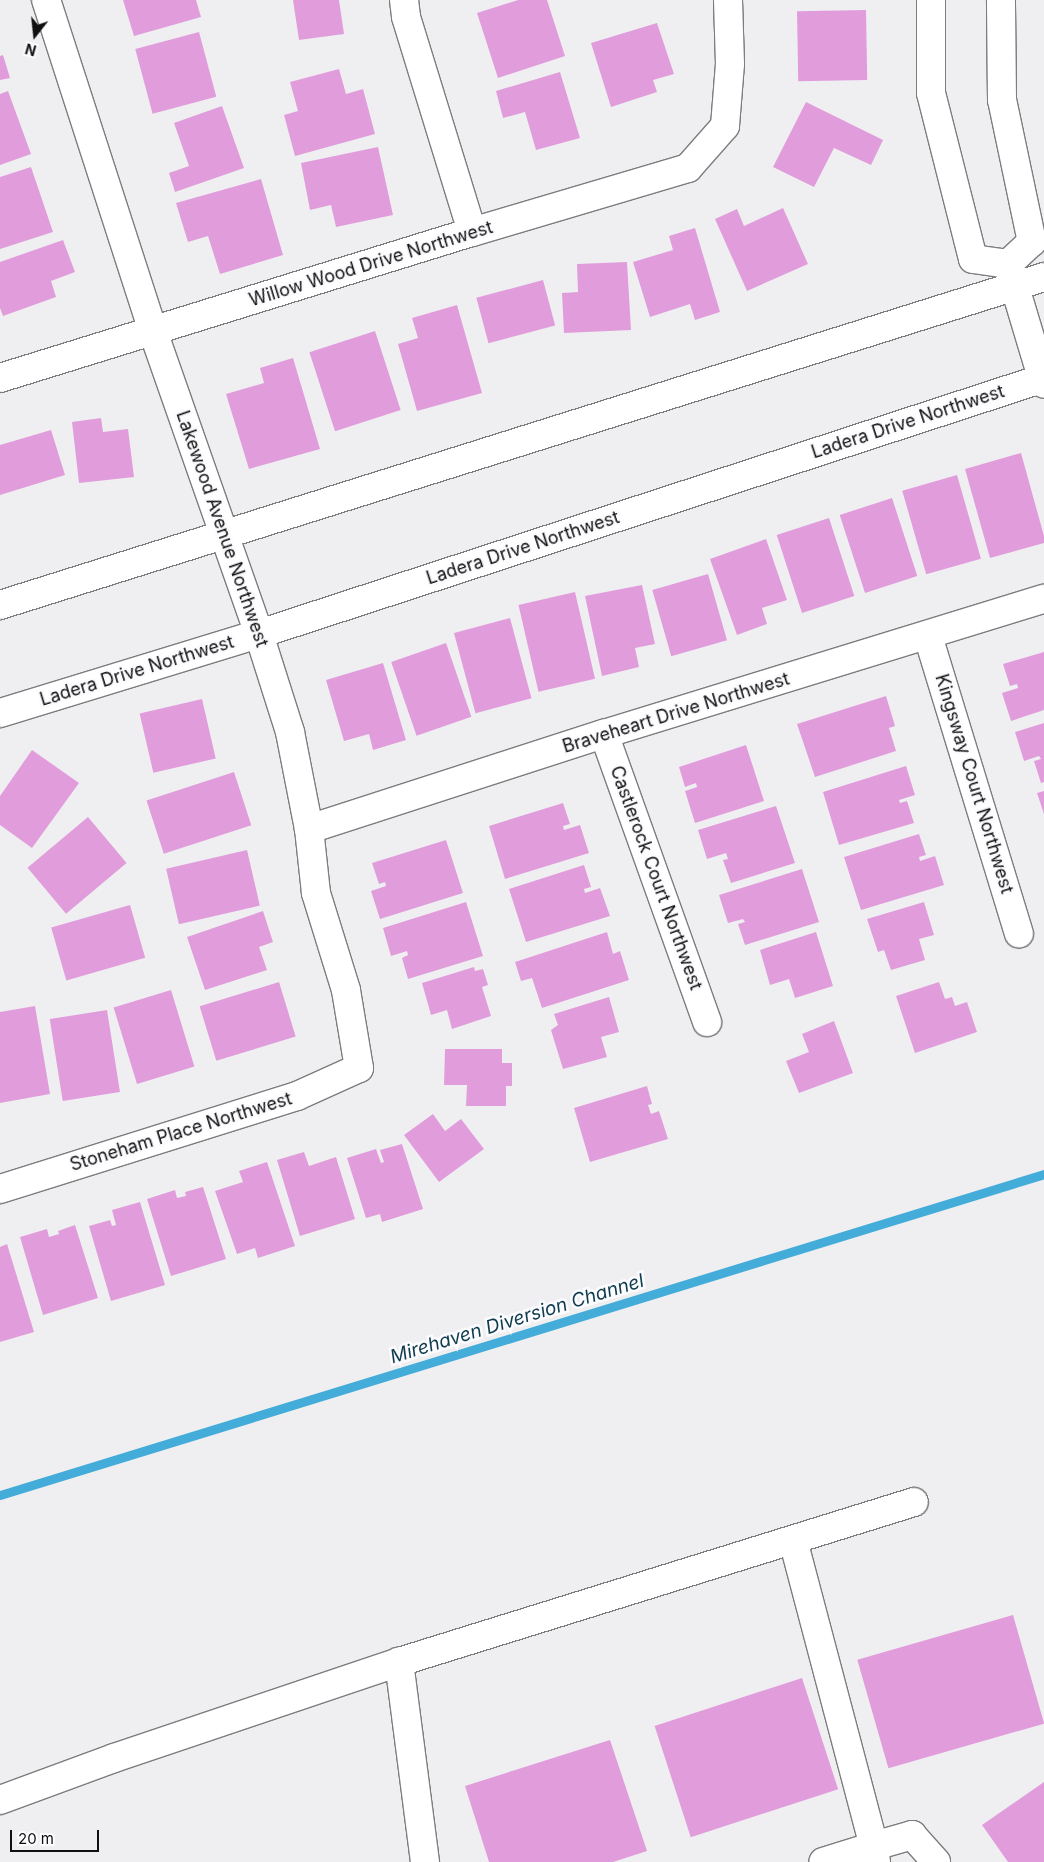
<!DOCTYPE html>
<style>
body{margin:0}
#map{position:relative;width:1044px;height:1862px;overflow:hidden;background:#efeff2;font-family:Inter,sans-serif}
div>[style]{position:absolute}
.stream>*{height:9px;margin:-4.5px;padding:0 4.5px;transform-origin:4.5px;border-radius:4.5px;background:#44acd9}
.building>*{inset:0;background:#e19ddb;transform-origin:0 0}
.roads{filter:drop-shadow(1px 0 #7d7c7f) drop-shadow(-1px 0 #7d7c7f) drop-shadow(0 1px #7d7c7f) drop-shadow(0 -1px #7d7c7f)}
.minor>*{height:28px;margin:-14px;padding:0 14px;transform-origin:14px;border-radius:14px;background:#fff}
.major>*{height:28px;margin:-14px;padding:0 14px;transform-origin:14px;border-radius:14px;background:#fff}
span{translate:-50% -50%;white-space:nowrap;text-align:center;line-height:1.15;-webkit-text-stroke:5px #fcfcff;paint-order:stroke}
.street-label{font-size:18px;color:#101011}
.water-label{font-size:19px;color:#0e3c4e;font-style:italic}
.north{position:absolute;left:10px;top:10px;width:50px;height:50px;-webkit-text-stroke:4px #fcfcff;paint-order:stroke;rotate:196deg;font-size:14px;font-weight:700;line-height:20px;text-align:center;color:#101011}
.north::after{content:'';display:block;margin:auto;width:18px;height:22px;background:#101011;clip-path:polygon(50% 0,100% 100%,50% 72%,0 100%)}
.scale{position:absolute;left:10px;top:1830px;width:89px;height:22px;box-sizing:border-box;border:2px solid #101011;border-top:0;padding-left:6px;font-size:15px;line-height:18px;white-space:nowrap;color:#101011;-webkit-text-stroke:4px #fcfcff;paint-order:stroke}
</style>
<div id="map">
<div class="stream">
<div style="left:0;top:1495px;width:1092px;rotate:-17.09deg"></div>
</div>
<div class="building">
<div style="clip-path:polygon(123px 0,196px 0,201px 17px,134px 36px)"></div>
<div style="clip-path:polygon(293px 0,339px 0,344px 34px,299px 40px)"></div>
<div style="clip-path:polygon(518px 0,547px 0,565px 56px,498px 78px,477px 13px)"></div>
<div style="left:866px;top:10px;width:70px;height:69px;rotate:89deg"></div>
<div style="clip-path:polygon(657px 23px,674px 74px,653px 80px,657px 92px,611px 107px,591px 43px)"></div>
<div style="left:199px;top:32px;width:67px;height:66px;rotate:75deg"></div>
<div style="clip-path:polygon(3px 55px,10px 78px,0 80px,0 56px)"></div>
<div style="clip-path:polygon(339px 69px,346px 94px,363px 89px,375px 134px,295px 156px,284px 115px,298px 111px,290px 82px)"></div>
<div style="clip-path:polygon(560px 72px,580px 138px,536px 150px,525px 112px,503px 118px,496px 91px)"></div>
<div style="clip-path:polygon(8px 91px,31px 154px,0 165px,0 94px)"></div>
<div style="clip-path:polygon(806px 102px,883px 140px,871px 165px,834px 148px,814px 187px,773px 167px)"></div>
<div style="clip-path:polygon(222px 106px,244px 168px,175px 192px,169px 173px,189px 166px,174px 123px)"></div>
<div style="clip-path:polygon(378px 147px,393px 215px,336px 227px,331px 205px,310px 210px,301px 163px)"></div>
<div style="clip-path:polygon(31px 167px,53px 232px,0 249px,0 177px)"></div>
<div style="clip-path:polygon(261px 179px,283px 255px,220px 274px,208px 236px,188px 242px,176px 203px)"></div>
<div style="clip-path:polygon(783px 208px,808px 264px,747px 291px,715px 219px,737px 209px,744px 226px)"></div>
<div style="clip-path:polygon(695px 228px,720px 312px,695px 320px,690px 304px,650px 317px,633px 262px,673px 250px,669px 236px)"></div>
<div style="clip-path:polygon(63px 240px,75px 272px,51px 281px,56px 297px,3px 316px,0 308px,0 262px)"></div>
<div style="clip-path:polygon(627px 262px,631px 330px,564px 333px,562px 293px,578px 292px,577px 264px)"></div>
<div style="left:543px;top:280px;width:47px;height:69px;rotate:75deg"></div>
<div style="clip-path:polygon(457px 305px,482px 393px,417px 411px,398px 344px,418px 338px,412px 318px)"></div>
<div style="left:375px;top:331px;width:83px;height:69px;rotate:72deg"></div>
<div style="clip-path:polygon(293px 358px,320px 449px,249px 469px,226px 394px,264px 383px,260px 368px)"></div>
<div style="clip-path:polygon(101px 418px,103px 432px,128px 429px,134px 477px,79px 483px,72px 422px)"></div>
<div style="clip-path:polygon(51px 430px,65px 475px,0 495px,0 445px)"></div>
<div style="clip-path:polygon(1021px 453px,1044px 536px,1044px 543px,990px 558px,965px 469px)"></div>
<div style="left:957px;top:475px;width:87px;height:57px;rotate:74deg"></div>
<div style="left:892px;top:498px;width:82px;height:55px;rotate:72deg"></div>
<div style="left:829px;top:518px;width:82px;height:55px;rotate:72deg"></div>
<div style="clip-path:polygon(766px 539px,787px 600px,762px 608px,767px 624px,737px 635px,710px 559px)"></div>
<div style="left:708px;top:574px;width:69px;height:58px;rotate:74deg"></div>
<div style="clip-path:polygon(642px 585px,655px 644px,635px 648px,639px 667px,602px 676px,585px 596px)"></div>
<div style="left:575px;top:592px;width:89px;height:58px;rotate:77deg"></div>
<div style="left:510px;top:618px;width:83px;height:58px;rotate:75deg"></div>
<div style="left:446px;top:643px;width:78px;height:58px;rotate:71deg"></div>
<div style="clip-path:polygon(1044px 652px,1044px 710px,1011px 721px,1002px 693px,1018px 688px,1017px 684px,1010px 686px,1003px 664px)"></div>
<div style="clip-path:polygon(383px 663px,406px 740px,373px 750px,369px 734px,344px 741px,326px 680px)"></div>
<div style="clip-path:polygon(886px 696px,895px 726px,889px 728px,896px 751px,815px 777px,797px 724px)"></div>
<div style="left:202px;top:699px;width:61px;height:64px;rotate:77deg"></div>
<div style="clip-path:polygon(1044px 723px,1044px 782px,1041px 783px,1034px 761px,1041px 759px,1039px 756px,1024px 761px,1015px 732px)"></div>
<div style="clip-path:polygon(746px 745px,764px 801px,695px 823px,685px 791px,697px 787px,696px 783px,685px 787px,679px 767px)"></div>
<div style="clip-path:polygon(32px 750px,79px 783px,32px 848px,0 825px,0 796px)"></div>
<div style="clip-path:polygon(906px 766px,915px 795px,899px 800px,900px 803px,907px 801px,914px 823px,839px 845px,823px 792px)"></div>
<div style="left:234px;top:772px;width:56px;height:92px;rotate:72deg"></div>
<div style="clip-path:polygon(1044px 791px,1044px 814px,1037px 793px)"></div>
<div style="clip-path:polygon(563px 803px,570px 824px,563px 826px,564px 830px,580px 825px,589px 853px,505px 879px,489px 826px)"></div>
<div style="clip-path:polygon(776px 806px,795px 863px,731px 883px,723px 860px,728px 859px,726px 853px,707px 859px,698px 830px)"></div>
<div style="left:88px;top:817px;width:60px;height:79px;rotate:50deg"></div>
<div style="clip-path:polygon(919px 834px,926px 855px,919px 857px,920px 861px,935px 856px,944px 885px,861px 910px,844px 857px)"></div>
<div style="clip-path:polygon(446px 840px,463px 893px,380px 919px,371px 891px,386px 886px,385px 882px,379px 884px,372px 863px)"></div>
<div style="left:247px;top:850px;width:57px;height:83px;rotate:77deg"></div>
<div style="clip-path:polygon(584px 865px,591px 887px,584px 889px,585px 893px,600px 888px,610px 916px,526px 942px,509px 889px)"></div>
<div style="clip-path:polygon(802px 869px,819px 922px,745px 945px,738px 924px,745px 922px,743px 919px,728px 923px,719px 895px)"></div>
<div style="clip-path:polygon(466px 902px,483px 956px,408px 979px,402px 958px,408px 955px,407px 951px,391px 956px,383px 928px)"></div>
<div style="clip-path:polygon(924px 902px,934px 935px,919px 939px,925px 960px,891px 970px,884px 950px,878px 952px,867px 919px)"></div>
<div style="left:130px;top:905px;width:55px;height:82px;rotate:74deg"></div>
<div style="clip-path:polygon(263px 911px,273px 942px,259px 947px,267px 970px,205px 990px,187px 937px)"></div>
<div style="clip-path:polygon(607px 932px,613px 954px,620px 951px,629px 980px,542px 1008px,532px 978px,521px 981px,515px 962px)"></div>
<div style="clip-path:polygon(816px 932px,833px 986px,795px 998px,789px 979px,770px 985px,760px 950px)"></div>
<div style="clip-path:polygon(474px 967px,475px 971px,483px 969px,488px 985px,482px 987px,491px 1016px,452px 1029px,447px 1010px,431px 1015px,422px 983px)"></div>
<div style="left:279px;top:982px;width:57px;height:83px;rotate:73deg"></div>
<div style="clip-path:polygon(939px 982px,945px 999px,952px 997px,955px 1006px,967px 1002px,977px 1032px,915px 1053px,896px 996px)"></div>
<div style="left:171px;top:990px;width:80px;height:60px;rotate:73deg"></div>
<div style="clip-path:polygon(609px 997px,619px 1032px,601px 1037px,607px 1057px,563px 1069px,551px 1030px,558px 1025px,554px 1014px)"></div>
<div style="clip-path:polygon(35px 1006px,50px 1094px,0 1103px,0 1012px)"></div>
<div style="left:107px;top:1010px;width:83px;height:58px;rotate:81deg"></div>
<div style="clip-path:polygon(834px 1021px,853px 1073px,799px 1093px,786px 1061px,809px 1052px,802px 1034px)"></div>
<div style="clip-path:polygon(445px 1049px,502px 1049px,502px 1063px,512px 1063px,512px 1086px,506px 1086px,506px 1106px,466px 1106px,467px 1085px,444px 1085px)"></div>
<div style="clip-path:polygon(647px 1086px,652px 1104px,648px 1105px,651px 1114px,659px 1111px,668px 1139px,590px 1162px,574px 1108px)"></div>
<div style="clip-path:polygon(433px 1114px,445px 1131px,461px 1119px,484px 1149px,439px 1182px,404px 1135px)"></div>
<div style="clip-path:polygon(402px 1144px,423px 1209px,382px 1222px,380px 1214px,366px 1218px,347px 1158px,376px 1149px,381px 1163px,384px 1162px,380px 1150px)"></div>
<div style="clip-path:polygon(304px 1152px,309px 1166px,336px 1157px,355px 1219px,300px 1236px,277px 1160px)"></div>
<div style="clip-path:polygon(267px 1162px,295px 1246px,258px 1258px,255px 1248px,237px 1254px,215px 1191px,243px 1182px,239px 1171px)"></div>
<div style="clip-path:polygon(203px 1187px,226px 1259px,171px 1276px,147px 1199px,175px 1190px,177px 1198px,186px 1196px,185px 1192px)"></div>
<div style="clip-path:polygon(140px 1202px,165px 1285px,111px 1301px,89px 1226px,110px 1220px,112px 1226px,116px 1225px,112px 1210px)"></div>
<div style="clip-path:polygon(75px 1225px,98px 1298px,43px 1315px,20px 1237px,47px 1229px,49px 1237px,59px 1234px,58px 1231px)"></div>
<div style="clip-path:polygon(7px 1244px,34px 1332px,0 1342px,0 1247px)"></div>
<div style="left:1013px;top:1615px;width:113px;height:162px;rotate:74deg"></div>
<div style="left:802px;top:1678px;width:117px;height:155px;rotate:72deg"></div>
<div style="clip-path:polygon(610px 1740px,647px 1851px,613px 1862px,489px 1862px,465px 1786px)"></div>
<div style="clip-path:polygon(1044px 1782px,1044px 1862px,1008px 1862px,982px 1825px)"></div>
</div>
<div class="roads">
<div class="minor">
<div style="left:404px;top:0;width:17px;rotate:83deg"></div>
<div style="left:406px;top:17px;width:225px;rotate:72.9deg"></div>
<div style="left:931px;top:0;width:93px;rotate:90deg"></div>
<div style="left:931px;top:93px;width:171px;rotate:75.8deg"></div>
<div style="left:973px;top:259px;width:35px;rotate:8deg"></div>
<div style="left:1008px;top:264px;width:33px;rotate:-43deg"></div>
<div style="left:1032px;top:242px;width:145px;rotate:-101.9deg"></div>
<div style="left:1002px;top:100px;width:100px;rotate:-90.6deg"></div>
<div style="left:1008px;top:264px;width:125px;rotate:73.3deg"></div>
<div style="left:0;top:378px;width:494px;rotate:-17.2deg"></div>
<div style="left:472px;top:232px;width:225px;rotate:-16.5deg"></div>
<div style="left:688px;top:168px;width:56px;rotate:-48.6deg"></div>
<div style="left:725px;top:126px;width:62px;rotate:-85.4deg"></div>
<div style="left:730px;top:64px;width:64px;rotate:-91.8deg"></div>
<div style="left:928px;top:636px;width:311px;rotate:73deg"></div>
<div style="left:604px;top:734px;width:306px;rotate:70.3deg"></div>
<div style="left:309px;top:829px;width:310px;rotate:-17.9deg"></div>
<div style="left:604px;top:734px;width:460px;rotate:-17.1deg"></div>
<div style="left:0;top:1189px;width:311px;rotate:-17.4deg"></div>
<div style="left:297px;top:1096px;width:68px;rotate:-24.3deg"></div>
<div style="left:359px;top:1068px;width:79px;rotate:-99.5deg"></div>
<div style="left:346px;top:990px;width:102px;rotate:-107.2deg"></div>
<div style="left:316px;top:893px;width:64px;rotate:-96.2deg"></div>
<div style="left:309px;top:829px;width:99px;rotate:-101.1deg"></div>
<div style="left:290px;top:732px;width:103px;rotate:-107.6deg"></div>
<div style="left:259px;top:634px;width:321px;rotate:-109.3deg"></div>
<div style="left:153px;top:331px;width:348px;rotate:-107.9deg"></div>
<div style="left:793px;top:1540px;width:317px;rotate:75.2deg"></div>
<div style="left:874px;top:1846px;width:53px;rotate:162.6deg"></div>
<div style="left:0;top:1800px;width:121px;rotate:-20.2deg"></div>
<div style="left:114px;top:1758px;width:301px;rotate:-18.6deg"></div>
<div style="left:425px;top:1862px;width:202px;rotate:-97.4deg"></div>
<div style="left:399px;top:1662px;width:539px;rotate:-17.26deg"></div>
<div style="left:876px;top:1862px;width:16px;rotate:-97deg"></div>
<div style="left:874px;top:1846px;width:40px;rotate:-16deg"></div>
<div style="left:912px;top:1835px;width:36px;rotate:48deg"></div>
</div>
<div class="major">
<div style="left:0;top:605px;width:1094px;rotate:-17.44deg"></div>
<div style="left:0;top:713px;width:271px;rotate:-17deg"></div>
<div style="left:259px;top:634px;width:826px;rotate:-18.06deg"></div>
</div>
</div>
<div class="street-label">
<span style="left:371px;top:264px;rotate:-17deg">Willow Wood Drive Northwest</span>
<span style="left:908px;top:422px;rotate:-18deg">Ladera Drive Northwest</span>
<span style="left:222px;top:529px;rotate:71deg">Lakewood Avenue Northwest</span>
<span style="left:523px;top:548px;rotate:-18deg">Ladera Drive Northwest</span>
<span style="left:137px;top:671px;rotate:-17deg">Ladera Drive Northwest</span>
<span style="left:676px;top:713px;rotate:-17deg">Braveheart Drive Northwest</span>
<span style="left:974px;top:784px;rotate:73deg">Kingsway Court Northwest</span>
<span style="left:656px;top:878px;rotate:70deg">Castlerock Court Northwest</span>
<span style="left:181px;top:1132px;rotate:-17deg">Stoneham Place Northwest</span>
</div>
<div class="water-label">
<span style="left:517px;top:1319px;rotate:-17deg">Mirehaven Diversion Channel</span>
</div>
<div class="north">N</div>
<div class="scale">20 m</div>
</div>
